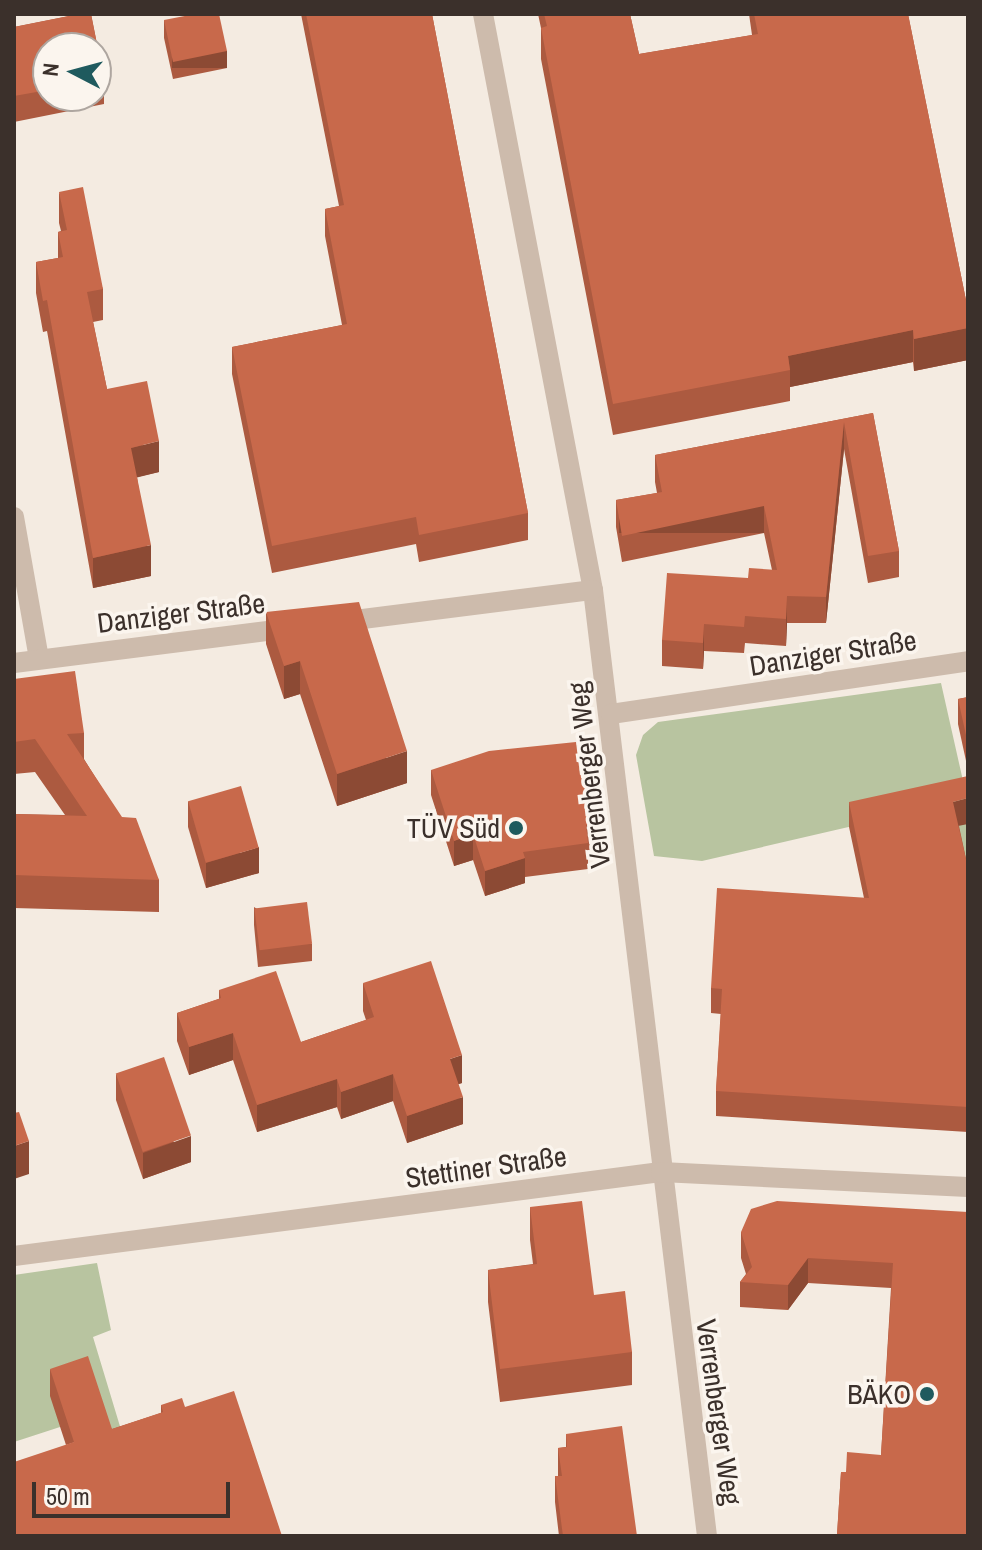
<!DOCTYPE html>
<meta charset="utf-8">
<style>
body{margin:0}
#map{position:relative;width:982px;height:1550px;overflow:hidden;background:#f4ebe1;font-family:"Archivo Narrow",sans-serif}
div>[style]{position:absolute}
.green>*{inset:0;background:#b8c4a0}
.street>*{height:20px;margin:-10px;padding:0 10px;transform-origin:10px;border-radius:10px;background:#cdbbac}
.wall>*{inset:0;background:#ac5a40}
.shaded-wall>*{inset:0;background:#8c4a34;transform-origin:0 0}
.building>*{inset:0;background:#c8694b;transform-origin:0 0}
.dots>*{width:22px;height:22px;translate:-50% -50%;box-sizing:border-box;border:4px solid #fbf5ee;border-radius:50%}
span{translate:-50% -50%;white-space:nowrap;text-align:center;line-height:1.15;-webkit-text-stroke:7px #fbf5ee;paint-order:stroke}
.street-label{font-size:28px;color:#3b302b}
.poi-label{font-size:28px;color:#3b302b}
.right{translate:-100% -50%;text-align:right}
.frame{position:absolute;inset:0;border:16px solid #3b302b;pointer-events:none}
.north{position:absolute;left:32px;top:32px;width:80px;height:80px;box-sizing:border-box;background:#fbf5ee;border:2px solid #aea6a0;border-radius:50%;rotate:276deg;font-size:22px;font-weight:700;line-height:32px;text-align:center;color:#3b302b}
.north::after{content:'';display:block;margin:auto;width:28px;height:36px;background:#1f5a5e;clip-path:polygon(50% 0,100% 100%,50% 72%,0 100%)}
.scale{position:absolute;left:32px;top:1482px;width:198px;height:36px;box-sizing:border-box;border:4px solid #3b302b;border-top:0;padding-left:10px;font-size:24px;line-height:28px;white-space:nowrap;color:#3b302b;-webkit-text-stroke:6px #fbf5ee;paint-order:stroke}
</style>
<div id="map">
<div class="green">
<div style="clip-path:polygon(941px 683px,968px 803px,968px 889px,948px 804px,702px 861px,654px 856px,636px 755px,643px 735px,658px 722px)"></div>
<div style="clip-path:polygon(97px 1263px,111px 1330px,93px 1337px,122px 1433px,60px 1427px,14px 1442px,14px 1275px)"></div>
</div>
<div class="street">
<div style="left:483px;top:14px;width:586px;rotate:79.19deg"></div>
<div style="left:593px;top:590px;width:953px;rotate:83.13deg"></div>
<div style="left:14px;top:517px;width:144px;rotate:80deg"></div>
<div style="left:339px;top:622px;width:256px;rotate:-7.2deg"></div>
<div style="left:14px;top:663px;width:280px;rotate:-7.2deg"></div>
<div style="left:611px;top:714px;width:361px;rotate:-8.4deg"></div>
<div style="left:14px;top:1256px;width:652px;rotate:-7.4deg"></div>
<div style="left:661px;top:1172px;width:307px;rotate:2.8deg"></div>
</div>
<div class="wall">
<div style="clip-path:polygon(evenodd,79px 14px,91px 14px,104px 79px,104px 104px,14px 122px,14px 27px,79px 14px,48px 48px,96px 48px,96px 96px,48px 96px,48px 48px)"></div>
<div style="clip-path:polygon(301px 14px,432px 14px,528px 513px,528px 540px,419px 562px,416px 544px,272px 573px,232px 374px,232px 347px,342px 325px,325px 236px,325px 209px,339px 206px)"></div>
<div style="clip-path:polygon(531px 14px,630px 14px,639px 54px,752px 35px,749px 14px,908px 14px,968px 310px,968px 360px,914px 371px,913px 362px,790px 387px,790px 401px,613px 435px,541px 59px,541px 28px,538px 14px,531px 16px)"></div>
<div style="clip-path:polygon(164px 20px,227px 68px,173px 79px,164px 38px)"></div>
<div style="clip-path:polygon(59px 192px,103px 289px,103px 320px,93px 322px,107px 389px,159px 472px,137px 477px,151px 576px,93px 588px,47px 331px,43px 332px,36px 293px,36px 262px,58px 258px,58px 232px,61px 231px,59px 223px)"></div>
<div style="clip-path:polygon(873px 413px,899px 551px,899px 577px,868px 583px,844px 449px,826px 623px,787px 623px,786px 646px,745px 643px,744px 653px,704px 651px,703px 669px,662px 666px,662px 640px,748px 578px,772px 570px,764px 533px,622px 562px,616px 527px,616px 500px,657px 493px,655px 482px,655px 455px)"></div>
<div style="clip-path:polygon(266px 612px,407px 783px,337px 806px,300px 694px,284px 699px,266px 644px)"></div>
<div style="clip-path:polygon(14px 679px,84px 733px,84px 759px,159px 880px,159px 912px,14px 908px,14px 814px,65px 815px,35px 772px,14px 774px)"></div>
<div style="clip-path:polygon(968px 697px,968px 770px,958px 724px,958px 699px)"></div>
<div style="clip-path:polygon(431px 770px,580px 775px,594px 824px,594px 850px,588px 850px,588px 869px,525px 877px,525px 883px,485px 896px,473px 860px,454px 866px,431px 795px)"></div>
<div style="clip-path:polygon(188px 801px,259px 873px,206px 888px,188px 827px)"></div>
<div style="clip-path:polygon(849px 802px,959px 826px,968px 868px,968px 1132px,716px 1116px,716px 1091px,721px 1014px,711px 1013px,711px 988px,864px 898px,849px 827px)"></div>
<div style="clip-path:polygon(254px 907px,312px 944px,312px 961px,258px 967px,254px 925px)"></div>
<div style="clip-path:polygon(363px 983px,462px 1083px,458px 1084px,463px 1124px,407px 1143px,393px 1101px,341px 1119px,337px 1107px,257px 1132px,233px 1060px,189px 1075px,177px 1041px,177px 1013px,219px 999px,219px 990px,301px 1042px,366px 1020px,363px 1011px)"></div>
<div style="clip-path:polygon(116px 1074px,191px 1162px,143px 1179px,116px 1100px)"></div>
<div style="clip-path:polygon(530px 1207px,632px 1352px,632px 1385px,500px 1402px,488px 1302px,488px 1270px,533px 1264px,530px 1240px)"></div>
<div style="clip-path:polygon(968px 1212px,968px 1536px,837px 1536px,841px 1472px,846px 1472px,881px 1455px,891px 1288px,808px 1283px,788px 1310px,740px 1307px,740px 1282px,746px 1274px,741px 1258px,741px 1232px)"></div>
<div style="clip-path:polygon(50px 1369px,112px 1429px,161px 1413px,161px 1405px,185px 1407px,66px 1445px,50px 1396px)"></div>
<div style="clip-path:polygon(566px 1434px,637px 1536px,559px 1536px,555px 1502px,555px 1476px,558px 1476px,558px 1448px,566px 1447px)"></div>
</div>
<div class="shaded-wall">
<div style="left:227px;top:51px;width:17px;height:55px;rotate:90deg"></div>
<div style="clip-path:polygon(968px 328px,968px 360px,914px 371px,914px 339px)"></div>
<div style="clip-path:polygon(913px 330px,913px 362px,790px 387px,790px 370px,788px 356px)"></div>
<div style="clip-path:polygon(844px 422px,844px 449px,826px 623px,826px 597px)"></div>
<div style="clip-path:polygon(159px 441px,159px 472px,131px 479px,131px 448px)"></div>
<div style="left:764px;top:506px;width:27px;height:145px;rotate:90deg"></div>
<div style="clip-path:polygon(151px 545px,151px 576px,93px 588px,93px 558px)"></div>
<div style="clip-path:polygon(787px 596px,787px 623px,786px 646px,786px 619px)"></div>
<div style="clip-path:polygon(704px 624px,704px 651px,703px 669px,703px 643px)"></div>
<div style="clip-path:polygon(300px 661px,300px 694px,284px 699px,284px 666px)"></div>
<div style="clip-path:polygon(407px 751px,407px 783px,337px 806px,337px 774px)"></div>
<div style="clip-path:polygon(968px 798px,968px 824px,953px 827px,953px 802px)"></div>
<div style="clip-path:polygon(473px 834px,473px 860px,454px 866px,454px 841px)"></div>
<div style="clip-path:polygon(259px 847px,259px 873px,206px 888px,206px 863px)"></div>
<div style="clip-path:polygon(525px 858px,525px 883px,485px 896px,485px 871px)"></div>
<div style="clip-path:polygon(233px 1033px,233px 1060px,189px 1075px,189px 1047px)"></div>
<div style="clip-path:polygon(462px 1055px,462px 1083px,450px 1087px,450px 1059px)"></div>
<div style="clip-path:polygon(393px 1074px,393px 1101px,341px 1119px,341px 1092px)"></div>
<div style="clip-path:polygon(337px 1079px,337px 1107px,257px 1132px,257px 1105px)"></div>
<div style="clip-path:polygon(463px 1097px,463px 1124px,407px 1143px,407px 1116px)"></div>
<div style="clip-path:polygon(191px 1136px,191px 1162px,143px 1179px,143px 1153px)"></div>
<div style="clip-path:polygon(29px 1141px,29px 1174px,14px 1179px,14px 1146px)"></div>
<div style="clip-path:polygon(808px 1258px,808px 1283px,788px 1310px,788px 1285px)"></div>
</div>
<div class="building">
<div style="clip-path:polygon(79px 14px,91px 14px,104px 79px,96px 80px,96px 48px,48px 48px,48px 90px,14px 96px,14px 27px)"></div>
<div style="clip-path:polygon(195px 14px,219px 14px,227px 51px,173px 62px,164px 20px)"></div>
<div style="clip-path:polygon(306px 14px,432px 14px,528px 513px,419px 535px,416px 517px,272px 546px,232px 347px,347px 324px,325px 209px,344px 205px)"></div>
<div style="clip-path:polygon(544px 14px,630px 14px,639px 54px,758px 34px,754px 14px,908px 14px,968px 310px,968px 328px,914px 339px,913px 330px,788px 356px,790px 370px,613px 404px,541px 28px,547px 26px)"></div>
<div style="clip-path:polygon(83px 187px,103px 289px,87px 292px,107px 389px,147px 381px,159px 441px,131px 448px,151px 545px,93px 558px,47px 300px,43px 301px,36px 262px,63px 257px,58px 232px,67px 230px,59px 192px)"></div>
<div style="clip-path:polygon(873px 413px,899px 551px,868px 556px,844px 422px,826px 597px,787px 596px,786px 619px,745px 616px,744px 627px,704px 624px,703px 643px,662px 640px,667px 573px,748px 578px,749px 568px,777px 570px,764px 506px,622px 536px,616px 500px,662px 492px,655px 455px)"></div>
<div style="clip-path:polygon(359px 602px,407px 751px,337px 774px,300px 661px,284px 666px,266px 612px)"></div>
<div style="clip-path:polygon(75px 671px,84px 733px,67px 734px,122px 817px,136px 818px,159px 880px,14px 875px,14px 814px,87px 816px,35px 739px,14px 742px,14px 679px)"></div>
<div style="clip-path:polygon(968px 697px,968px 744px,958px 699px)"></div>
<div style="clip-path:polygon(576px 742px,580px 775px,588px 774px,594px 824px,586px 825px,588px 843px,523px 852px,525px 858px,485px 871px,473px 834px,454px 841px,431px 770px,489px 751px)"></div>
<div style="clip-path:polygon(968px 776px,968px 798px,953px 802px,968px 868px,968px 1107px,716px 1091px,722px 989px,711px 988px,717px 888px,869px 898px,849px 802px)"></div>
<div style="left:241px;top:786px;width:64px;height:55px;rotate:74deg"></div>
<div style="left:307px;top:902px;width:42px;height:53px;rotate:83deg"></div>
<div style="clip-path:polygon(431px 961px,462px 1055px,450px 1059px,463px 1097px,407px 1116px,393px 1074px,341px 1092px,337px 1079px,257px 1105px,233px 1033px,189px 1047px,177px 1013px,221px 998px,219px 990px,276px 971px,301px 1042px,374px 1017px,363px 983px)"></div>
<div style="left:164px;top:1057px;width:83px;height:51px;rotate:71deg"></div>
<div style="clip-path:polygon(19px 1112px,29px 1141px,14px 1146px,14px 1113px)"></div>
<div style="clip-path:polygon(582px 1201px,594px 1295px,625px 1291px,632px 1352px,500px 1369px,488px 1270px,537px 1264px,530px 1207px)"></div>
<div style="clip-path:polygon(777px 1201px,968px 1212px,968px 1536px,875px 1536px,837px 1534px,841px 1472px,846px 1472px,847px 1452px,881px 1455px,893px 1263px,808px 1258px,788px 1285px,740px 1282px,752px 1267px,741px 1232px,751px 1209px)"></div>
<div style="clip-path:polygon(88px 1356px,112px 1429px,163px 1412px,161px 1405px,182px 1398px,185px 1407px,234px 1391px,282px 1536px,14px 1536px,14px 1462px,74px 1442px,50px 1369px)"></div>
<div style="clip-path:polygon(622px 1426px,637px 1536px,563px 1536px,555px 1476px,562px 1476px,558px 1448px,567px 1447px,566px 1434px)"></div>
</div>
<div class="dots">
<div style="left:516px;top:828px;background:#1f5a5e"></div>
<div style="left:927px;top:1394px;background:#1f5a5e"></div>
</div>
<div class="street-label">
<span style="left:181px;top:613px;rotate:-7deg">Danziger Straße</span>
<span style="left:833px;top:653px;rotate:-9deg">Danziger Straße</span>
<span style="left:589px;top:775px;rotate:-97deg">Verrenberger Weg</span>
<span style="left:486px;top:1167px;rotate:-8deg">Stettiner Straße</span>
<span style="left:719px;top:1412px;rotate:82deg">Verrenberger Weg</span>
</div>
<div class="poi-label">
<span class="right" style="left:500px;top:828px">TÜV Süd</span>
<span class="right" style="left:911px;top:1394px">BÄKO</span>
</div>
<div class="frame"></div>
<div class="north">N</div>
<div class="scale">50 m</div>
</div>
